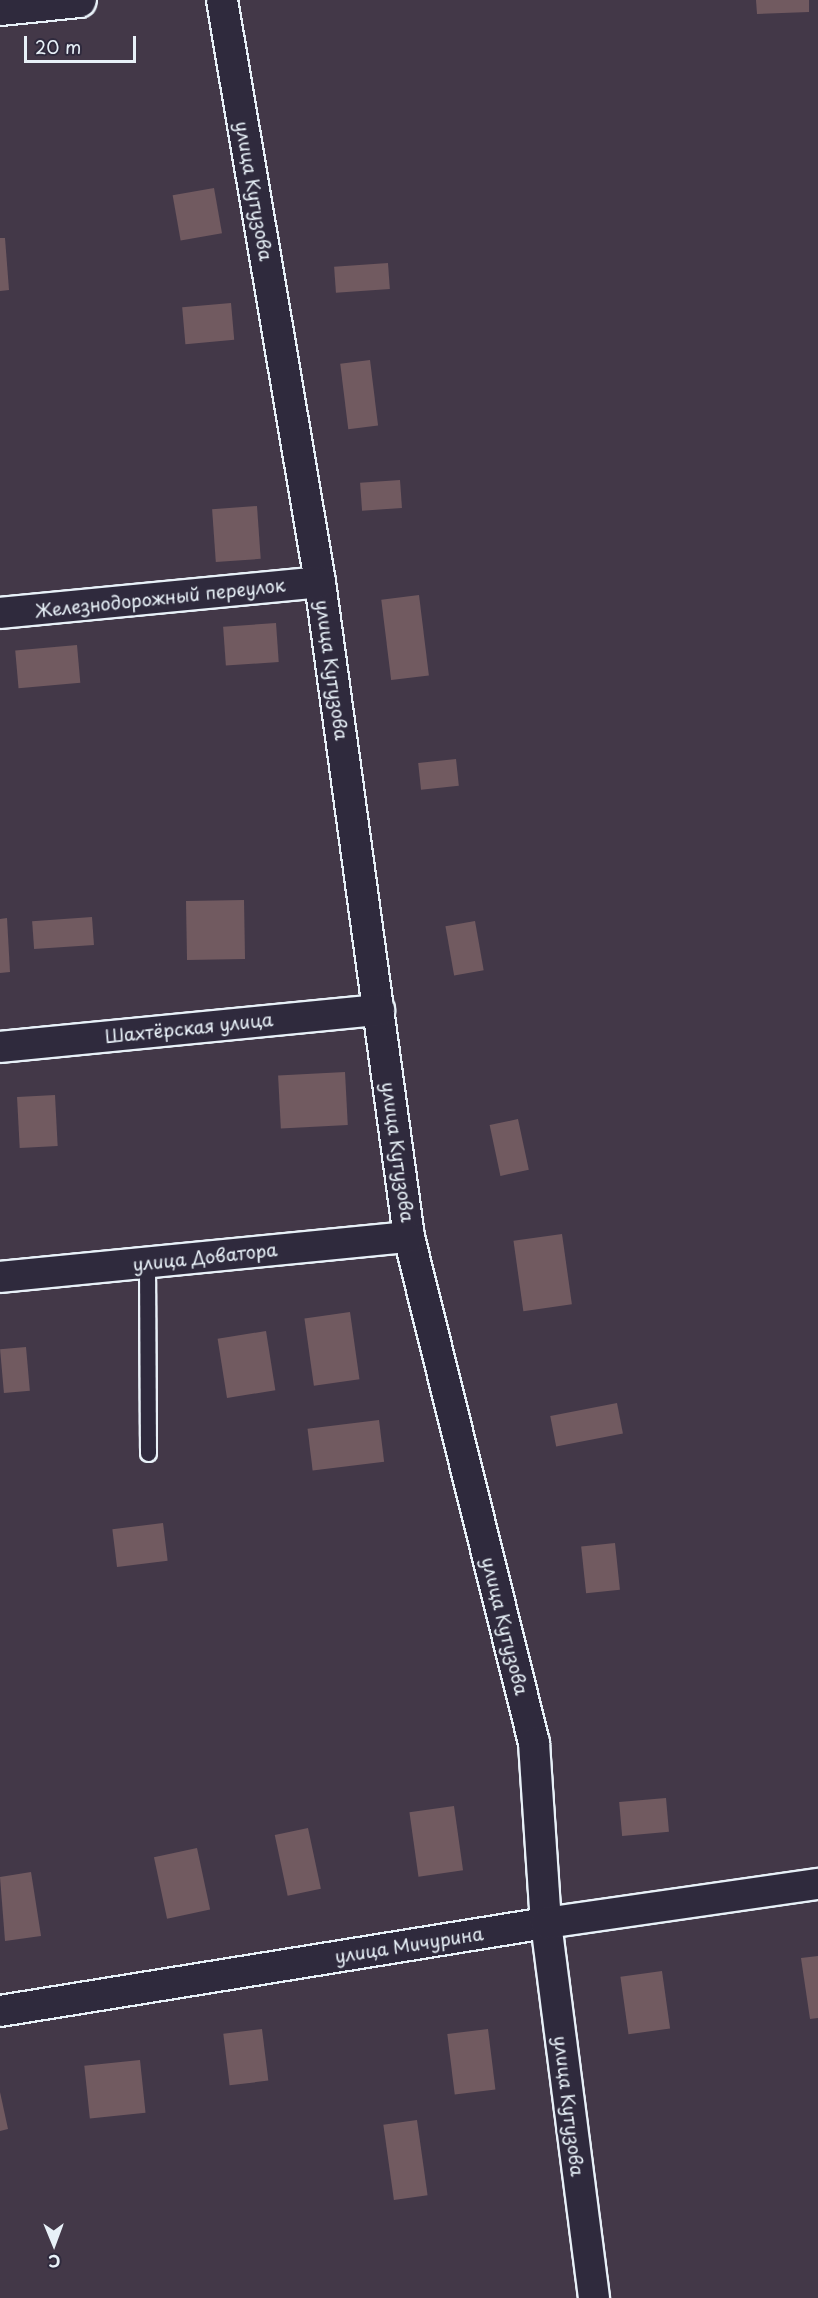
<!DOCTYPE html>
<meta charset="utf-8">
<style>
body{margin:0}
#map{position:relative;width:818px;height:2298px;overflow:hidden;background:#433848;font-family:"Playpen Sans",sans-serif}
div>[style]{position:absolute}
.building>*{inset:0;background:#715a60;transform-origin:0 0}
.roads{filter:drop-shadow(2px 0 #e8f1f8) drop-shadow(-2px 0 #e8f1f8) drop-shadow(0 2px #e8f1f8) drop-shadow(0 -2px #e8f1f8)}
.service>*{height:15px;margin:-7.5px;padding:0 7.5px;transform-origin:7.5px;border-radius:7.5px;background:#2f2a3d}
.minor>*{height:30px;margin:-15px;padding:0 15px;transform-origin:15px;border-radius:15px;background:#2f2a3d}
.tertiary>*{height:33px;margin:-16.5px;padding:0 16.5px;transform-origin:16.5px;border-radius:16.5px;background:#2f2a3d}
span{translate:-50% -50%;white-space:nowrap;text-align:center;line-height:1.15;-webkit-text-stroke:5px #2f2a3d;paint-order:stroke}
.street-label{font-size:18px;color:#e8f1f8}
.north{position:absolute;left:24px;top:2214px;width:60px;height:60px;-webkit-text-stroke:4px #2f2a3d;paint-order:stroke;rotate:179deg;font-size:16px;font-weight:700;line-height:24px;text-align:center;color:#e8f1f8}
.north::after{content:'';display:block;margin:auto;width:21px;height:27px;background:#e8f1f8;clip-path:polygon(50% 0,100% 100%,50% 72%,0 100%)}
.scale{position:absolute;left:24px;top:36px;width:112px;height:27px;box-sizing:border-box;border:3px solid #e8f1f8;border-top:0;padding-left:8px;font-size:18px;line-height:21px;white-space:nowrap;color:#e8f1f8;-webkit-text-stroke:4px #2f2a3d;paint-order:stroke}
</style>
<div id="map">
<div class="building">
<div style="clip-path:polygon(756px 0,809px 0,809px 12px,757px 14px)"></div>
<div style="left:214px;top:188px;width:46px;height:42px;rotate:80deg"></div>
<div style="clip-path:polygon(0 238px,5px 238px,9px 290px,0 291px)"></div>
<div style="left:388px;top:263px;width:26px;height:54px;rotate:86deg"></div>
<div style="left:231px;top:303px;width:37px;height:49px;rotate:85deg"></div>
<div style="left:370px;top:360px;width:66px;height:30px;rotate:83deg"></div>
<div style="left:400px;top:480px;width:28px;height:40px;rotate:86deg"></div>
<div style="left:257px;top:506px;width:53px;height:45px;rotate:86deg"></div>
<div style="left:419px;top:595px;width:81px;height:38px;rotate:83deg"></div>
<div style="left:276px;top:623px;width:39px;height:53px;rotate:86deg"></div>
<div style="left:77px;top:645px;width:38px;height:62px;rotate:85deg"></div>
<div style="left:456px;top:759px;width:27px;height:38px;rotate:84deg"></div>
<div style="left:244px;top:900px;width:59px;height:58px;rotate:89deg"></div>
<div style="left:92px;top:917px;width:28px;height:60px;rotate:86deg"></div>
<div style="clip-path:polygon(7px 918px,10px 972px,0 973px,0 919px)"></div>
<div style="left:475px;top:921px;width:50px;height:30px;rotate:80deg"></div>
<div style="left:345px;top:1072px;width:53px;height:67px;rotate:87deg"></div>
<div style="left:55px;top:1095px;width:51px;height:38px;rotate:87deg"></div>
<div style="left:518px;top:1119px;width:52px;height:29px;rotate:78deg"></div>
<div style="left:562px;top:1234px;width:71px;height:49px;rotate:82deg"></div>
<div style="left:350px;top:1312px;width:68px;height:46px;rotate:82deg"></div>
<div style="left:266px;top:1331px;width:60px;height:49px;rotate:81deg"></div>
<div style="left:26px;top:1347px;width:44px;height:26px;rotate:85deg"></div>
<div style="left:617px;top:1403px;width:31px;height:68px;rotate:79deg"></div>
<div style="left:379px;top:1420px;width:42px;height:72px;rotate:83deg"></div>
<div style="left:163px;top:1523px;width:38px;height:51px;rotate:83deg"></div>
<div style="left:615px;top:1543px;width:47px;height:34px;rotate:84deg"></div>
<div style="left:666px;top:1798px;width:34px;height:47px;rotate:85deg"></div>
<div style="left:454px;top:1806px;width:65px;height:45px;rotate:82deg"></div>
<div style="left:308px;top:1828px;width:62px;height:34px;rotate:78deg"></div>
<div style="left:197px;top:1848px;width:63px;height:44px;rotate:78deg"></div>
<div style="clip-path:polygon(31px 1872px,41px 1936px,5px 1941px,0 1877px)"></div>
<div style="clip-path:polygon(818px 1956px,818px 2018px,810px 2019px,801px 1958px)"></div>
<div style="left:662px;top:1971px;width:58px;height:42px;rotate:82deg"></div>
<div style="left:262px;top:2029px;width:52px;height:39px;rotate:83deg"></div>
<div style="left:488px;top:2029px;width:61px;height:41px;rotate:83deg"></div>
<div style="left:140px;top:2060px;width:53px;height:56px;rotate:84deg"></div>
<div style="clip-path:polygon(0 2092px,8px 2129px,0 2131px)"></div>
<div style="left:417px;top:2120px;width:76px;height:34px;rotate:82deg"></div>
</div>
<div class="roads">
<div class="service">
<div style="left:147px;top:1262px;width:191px;rotate:89.7deg"></div>
</div>
<div class="minor">
<div style="left:222px;top:0;width:590px;rotate:80.44deg"></div>
<div style="left:320px;top:582px;width:661px;rotate:82.26deg"></div>
<div style="left:409px;top:1237px;width:521px;rotate:76.12deg"></div>
<div style="left:534px;top:1743px;width:180px;rotate:86.2deg"></div>
<div style="left:546px;top:1923px;width:378px;rotate:82.7deg"></div>
<div style="left:0;top:613px;width:321px;rotate:-5.5deg"></div>
<div style="left:0;top:1047px;width:381px;rotate:-5.6deg"></div>
<div style="left:0;top:1277px;width:411px;rotate:-5.6deg"></div>
<div style="left:0;top:2011px;width:553px;rotate:-9.16deg"></div>
<div style="left:546px;top:1923px;width:275px;rotate:-8.2deg"></div>
</div>
<div class="tertiary">
<div style="left:0;top:8px;width:79px;rotate:-5.8deg"></div>
</div>
</div>
<div class="street-label">
<span style="left:254px;top:191px;rotate:80deg">улица Кутузова</span>
<span style="left:160px;top:598px;rotate:-6deg">Железнодорожный переулок</span>
<span style="left:332px;top:670px;rotate:82deg">улица Кутузова</span>
<span style="left:189px;top:1028px;rotate:-6deg">Шахтёрская улица</span>
<span style="left:398px;top:1152px;rotate:82deg">улица Кутузова</span>
<span style="left:205px;top:1257px;rotate:-6deg">улица Доватора</span>
<span style="left:505px;top:1626px;rotate:76deg">улица Кутузова</span>
<span style="left:409px;top:1945px;rotate:-9deg">улица Мичурина</span>
<span style="left:569px;top:2106px;rotate:83deg">улица Кутузова</span>
</div>
<div class="north">С</div>
<div class="scale">20 m</div>
</div>
